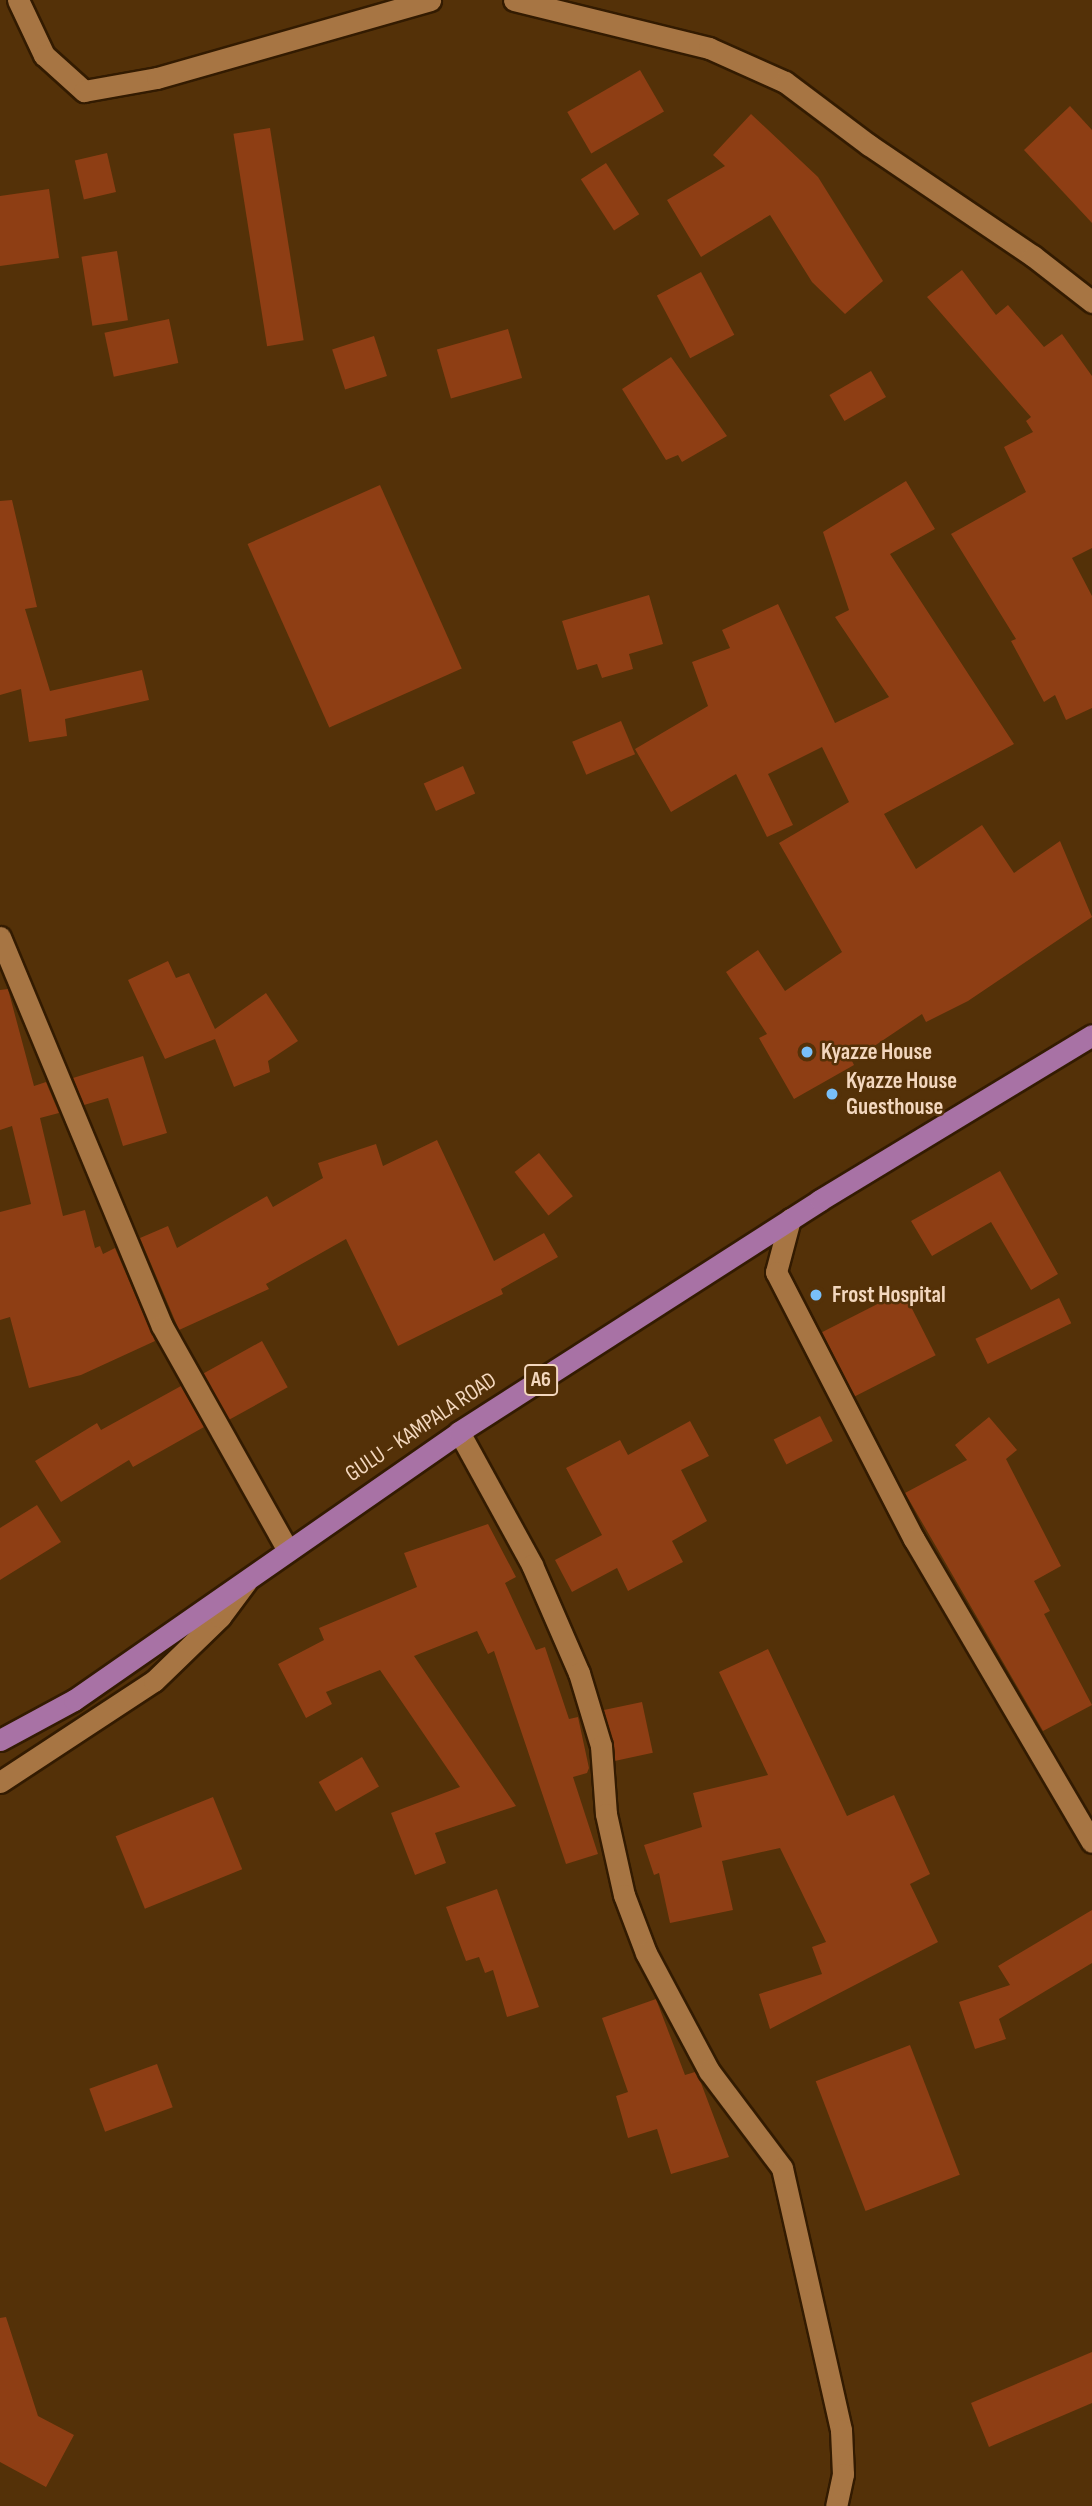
<!DOCTYPE html>
<style>
body{margin:0}
#map{position:relative;width:1092px;height:2506px;overflow:hidden;background:#543108;font-family:"Sofia Sans Condensed",sans-serif}
div>[style]{position:absolute}
.building>*{inset:0;background:#8e3e14;transform-origin:0 0}
.roads{filter:drop-shadow(2px 0 #331b01) drop-shadow(-2px 0 #331b01) drop-shadow(0 2px #331b01) drop-shadow(0 -2px #331b01)}
.street>*{height:21px;margin:-10.5px;padding:0 10.5px;transform-origin:10.5px;border-radius:10.5px;background:#a77543}
.primary>*{height:21px;margin:-10.5px;padding:0 10.5px;transform-origin:10.5px;border-radius:10.5px;background:#a872a5}
.dots>*{width:19px;height:19px;translate:-50% -50%;box-sizing:border-box;border:4px solid #543108;border-radius:50%}
span{translate:-50% -50%;white-space:nowrap;text-align:center;line-height:1.15;-webkit-text-stroke:5px #543108;paint-order:stroke}
.shield-label span{padding:2px 5px;background:#543108;border:2px solid;border-radius:5px;-webkit-text-stroke-width:0}
.shield-label{font-size:21px;color:#f3d7be;font-weight:700}
.poi-label{font-size:23px;color:#f3d7be;font-weight:700}
.left{translate:0 -50%;text-align:left}
.street-label{font-size:23px;color:#f3d7be}
</style>
<div id="map">
<div class="building">
<div style="left:640px;top:70px;width:48px;height:84px;rotate:60deg"></div>
<div style="clip-path:polygon(1070px 106px,1092px 130px,1092px 223px,1024px 150px)"></div>
<div style="clip-path:polygon(751px 114px,818px 177px,883px 281px,845px 314px,812px 282px,770px 215px,701px 257px,667px 200px,725px 166px,713px 155px)"></div>
<div style="left:270px;top:128px;width:215px;height:37px;rotate:81deg"></div>
<div style="left:107px;top:153px;width:40px;height:33px;rotate:77deg"></div>
<div style="left:606px;top:163px;width:61px;height:30px;rotate:57deg"></div>
<div style="clip-path:polygon(49px 189px,59px 258px,0 266px,0 196px)"></div>
<div style="left:117px;top:251px;width:70px;height:36px;rotate:81deg"></div>
<div style="clip-path:polygon(962px 270px,996px 315px,1008px 305px,1044px 347px,1062px 334px,1092px 376px,1092px 548px,1072px 558px,1092px 596px,1092px 708px,1066px 720px,1055px 695px,1044px 702px,1011px 641px,1016px 639px,951px 534px,1026px 492px,1004px 447px,1033px 432px,1026px 421px,1031px 417px,927px 297px)"></div>
<div style="left:701px;top:272px;width:71px;height:50px;rotate:62deg"></div>
<div style="left:169px;top:319px;width:45px;height:66px;rotate:78deg"></div>
<div style="left:508px;top:329px;width:51px;height:74px;rotate:74deg"></div>
<div style="left:374px;top:336px;width:42px;height:44px;rotate:72deg"></div>
<div style="clip-path:polygon(671px 357px,727px 436px,682px 462px,678px 455px,666px 460px,622px 389px)"></div>
<div style="left:871px;top:371px;width:30px;height:48px;rotate:60deg"></div>
<div style="clip-path:polygon(906px 481px,935px 529px,890px 554px,1014px 744px,884px 814px,916px 869px,982px 825px,1014px 873px,1060px 841px,1092px 917px,968px 1001px,926px 1022px,922px 1014px,852px 1061px,854px 1065px,794px 1099px,759px 1038px,767px 1034px,726px 972px,758px 950px,785px 991px,842px 952px,779px 843px,849px 802px,822px 747px,768px 774px,793px 825px,767px 837px,736px 774px,671px 812px,635px 749px,708px 706px,692px 662px,730px 648px,722px 630px,778px 604px,835px 723px,889px 697px,835px 617px,849px 610px,823px 532px)"></div>
<div style="left:380px;top:485px;width:201px;height:145px;rotate:66deg"></div>
<div style="clip-path:polygon(12px 500px,37px 607px,25px 609px,50px 691px,142px 670px,149px 700px,65px 719px,67px 736px,29px 742px,21px 689px,0 695px,0 501px)"></div>
<div style="clip-path:polygon(649px 595px,663px 644px,629px 654px,633px 669px,602px 678px,597px 664px,577px 670px,562px 621px)"></div>
<div style="left:621px;top:721px;width:36px;height:53px;rotate:67deg"></div>
<div style="left:463px;top:766px;width:30px;height:43px;rotate:66deg"></div>
<div style="clip-path:polygon(168px 961px,176px 978px,189px 973px,215px 1029px,266px 993px,298px 1041px,268px 1061px,270px 1072px,234px 1087px,215px 1039px,165px 1059px,128px 980px)"></div>
<div style="clip-path:polygon(8px 989px,34px 1086px,46px 1082px,59px 1113px,40px 1118px,63px 1216px,85px 1210px,95px 1248px,100px 1246px,103px 1254px,115px 1248px,155px 1341px,81px 1375px,29px 1388px,10px 1317px,0 1320px,0 1212px,31px 1204px,12px 1126px,0 1130px,0 990px)"></div>
<div style="clip-path:polygon(143px 1056px,167px 1133px,123px 1146px,108px 1098px,84px 1105px,73px 1078px)"></div>
<div style="clip-path:polygon(437px 1140px,494px 1261px,544px 1233px,558px 1257px,501px 1289px,503px 1294px,398px 1346px,346px 1239px,266px 1284px,269px 1289px,179px 1330px,140px 1238px,168px 1226px,177px 1248px,267px 1196px,273px 1207px,323px 1178px,318px 1163px,376px 1144px,383px 1166px)"></div>
<div style="left:539px;top:1153px;width:55px;height:31px;rotate:52deg"></div>
<div style="clip-path:polygon(1000px 1171px,1058px 1274px,1031px 1290px,991px 1222px,932px 1256px,911px 1221px)"></div>
<div style="left:903px;top:1291px;width:72px;height:91px;rotate:63deg"></div>
<div style="left:1059px;top:1298px;width:28px;height:93px;rotate:64deg"></div>
<div style="left:262px;top:1341px;width:53px;height:67px;rotate:61deg"></div>
<div style="clip-path:polygon(181px 1386px,204px 1427px,133px 1467px,129px 1460px,61px 1502px,35px 1461px,97px 1423px,101px 1430px)"></div>
<div style="left:820px;top:1416px;width:28px;height:52px;rotate:63deg"></div>
<div style="clip-path:polygon(989px 1417px,1017px 1450px,1006px 1459px,1061px 1566px,1034px 1581px,1050px 1611px,1044px 1614px,1092px 1705px,1043px 1731px,905px 1493px,967px 1460px,955px 1445px)"></div>
<div style="clip-path:polygon(690px 1421px,709px 1456px,681px 1470px,707px 1521px,672px 1541px,683px 1562px,628px 1591px,617px 1568px,572px 1592px,555px 1560px,602px 1535px,566px 1468px,620px 1440px,628px 1455px)"></div>
<div style="clip-path:polygon(37px 1505px,61px 1542px,0 1580px,0 1528px)"></div>
<div style="clip-path:polygon(488px 1524px,516px 1577px,505px 1583px,536px 1650px,545px 1647px,569px 1719px,578px 1717px,589px 1768px,587px 1773px,573px 1777px,598px 1854px,566px 1864px,494px 1651px,488px 1654px,477px 1631px,414px 1656px,516px 1806px,435px 1833px,446px 1863px,415px 1875px,391px 1813px,460px 1787px,380px 1670px,326px 1692px,332px 1704px,306px 1718px,278px 1664px,324px 1640px,319px 1628px,417px 1587px,404px 1553px)"></div>
<div style="clip-path:polygon(768px 1649px,847px 1816px,894px 1795px,930px 1874px,910px 1884px,938px 1942px,770px 2029px,759px 1994px,822px 1974px,812px 1947px,826px 1942px,780px 1848px,722px 1861px,733px 1910px,670px 1923px,659px 1873px,654px 1875px,644px 1845px,702px 1827px,693px 1793px,768px 1775px,719px 1672px)"></div>
<div style="left:642px;top:1702px;width:52px;height:39px;rotate:78deg"></div>
<div style="left:362px;top:1757px;width:34px;height:50px;rotate:60deg"></div>
<div style="left:213px;top:1797px;width:78px;height:105px;rotate:68deg"></div>
<div style="clip-path:polygon(497px 1889px,539px 2007px,507px 2017px,493px 1970px,485px 1973px,479px 1957px,466px 1961px,446px 1907px)"></div>
<div style="clip-path:polygon(1092px 1910px,1092px 1963px,999px 2019px,1006px 2039px,975px 2049px,959px 2002px,1010px 1985px,998px 1966px)"></div>
<div style="clip-path:polygon(656px 1999px,685px 2075px,695px 2072px,701px 2083px,729px 2157px,671px 2174px,657px 2129px,628px 2138px,616px 2096px,628px 2092px,602px 2018px)"></div>
<div style="left:910px;top:2045px;width:139px;height:101px;rotate:69deg"></div>
<div style="left:157px;top:2064px;width:46px;height:72px;rotate:70deg"></div>
<div style="clip-path:polygon(6px 2317px,38px 2416px,74px 2435px,46px 2487px,0 2462px,0 2318px)"></div>
<div style="clip-path:polygon(1092px 2352px,1092px 2403px,989px 2447px,971px 2403px)"></div>
</div>
<div class="roads">
<div class="street">
<div style="left:18px;top:0;width:61px;rotate:64.7deg"></div>
<div style="left:44px;top:55px;width:54px;rotate:42deg"></div>
<div style="left:84px;top:91px;width:74px;rotate:-10.1deg"></div>
<div style="left:157px;top:78px;width:284px;rotate:-15.9deg"></div>
<div style="left:514px;top:0;width:201px;rotate:13.8deg"></div>
<div style="left:709px;top:48px;width:83px;rotate:24.1deg"></div>
<div style="left:785px;top:82px;width:105px;rotate:36.9deg"></div>
<div style="left:869px;top:145px;width:198px;rotate:34.1deg"></div>
<div style="left:1033px;top:256px;width:75px;rotate:37.9deg"></div>
<div style="left:0;top:937px;width:421px;rotate:67.4deg"></div>
<div style="left:162px;top:1326px;width:256px;rotate:60.7deg"></div>
<div style="left:790px;top:1219px;width:55px;rotate:104.8deg"></div>
<div style="left:776px;top:1272px;width:301px;rotate:62.7deg"></div>
<div style="left:914px;top:1539px;width:351px;rotate:59.6deg"></div>
<div style="left:459px;top:1432px;width:152px;rotate:61.2deg"></div>
<div style="left:532px;top:1565px;width:118px;rotate:66.5deg"></div>
<div style="left:579px;top:1673px;width:76px;rotate:73.2deg"></div>
<div style="left:601px;top:1746px;width:68px;rotate:85.8deg"></div>
<div style="left:606px;top:1814px;width:83px;rotate:77.5deg"></div>
<div style="left:624px;top:1895px;width:62px;rotate:69.2deg"></div>
<div style="left:646px;top:1953px;width:134px;rotate:61.9deg"></div>
<div style="left:709px;top:2071px;width:121px;rotate:53deg"></div>
<div style="left:782px;top:2168px;width:269px;rotate:77.3deg"></div>
<div style="left:841px;top:2430px;width:44px;rotate:87.4deg"></div>
<div style="left:843px;top:2474px;width:33px;rotate:102deg"></div>
<div style="left:0;top:1782px;width:184px;rotate:-33.3deg"></div>
<div style="left:154px;top:1681px;width:92px;rotate:-44.1deg"></div>
<div style="left:220px;top:1617px;width:44px;rotate:-53.4deg"></div>
</div>
<div class="primary">
<div style="left:0;top:1740px;width:84px;rotate:-28.4deg"></div>
<div style="left:74px;top:1700px;width:469px;rotate:-34.8deg"></div>
<div style="left:459px;top:1432px;width:429px;rotate:-32.7deg"></div>
<div style="left:820px;top:1200px;width:318px;rotate:-31.2deg"></div>
</div>
</div>
<div class="dots">
<div style="left:807px;top:1052px;background:#79bff8"></div>
<div style="left:832px;top:1094px;background:#79bff8"></div>
<div style="left:816px;top:1295px;background:#79bff8"></div>
</div>
<div class="shield-label">
<span style="left:541px;top:1380px">A6</span>
</div>
<div class="poi-label">
<span class="left" style="left:821px;top:1052px">Kyazze House</span>
<span class="left" style="left:846px;top:1094px">Kyazze House<br>Guesthouse</span>
<span class="left" style="left:832px;top:1295px">Frost Hospital</span>
</div>
<div class="street-label">
<span style="left:421px;top:1427px;rotate:-34deg">GULU - KAMPALA ROAD</span>
</div>
</div>
